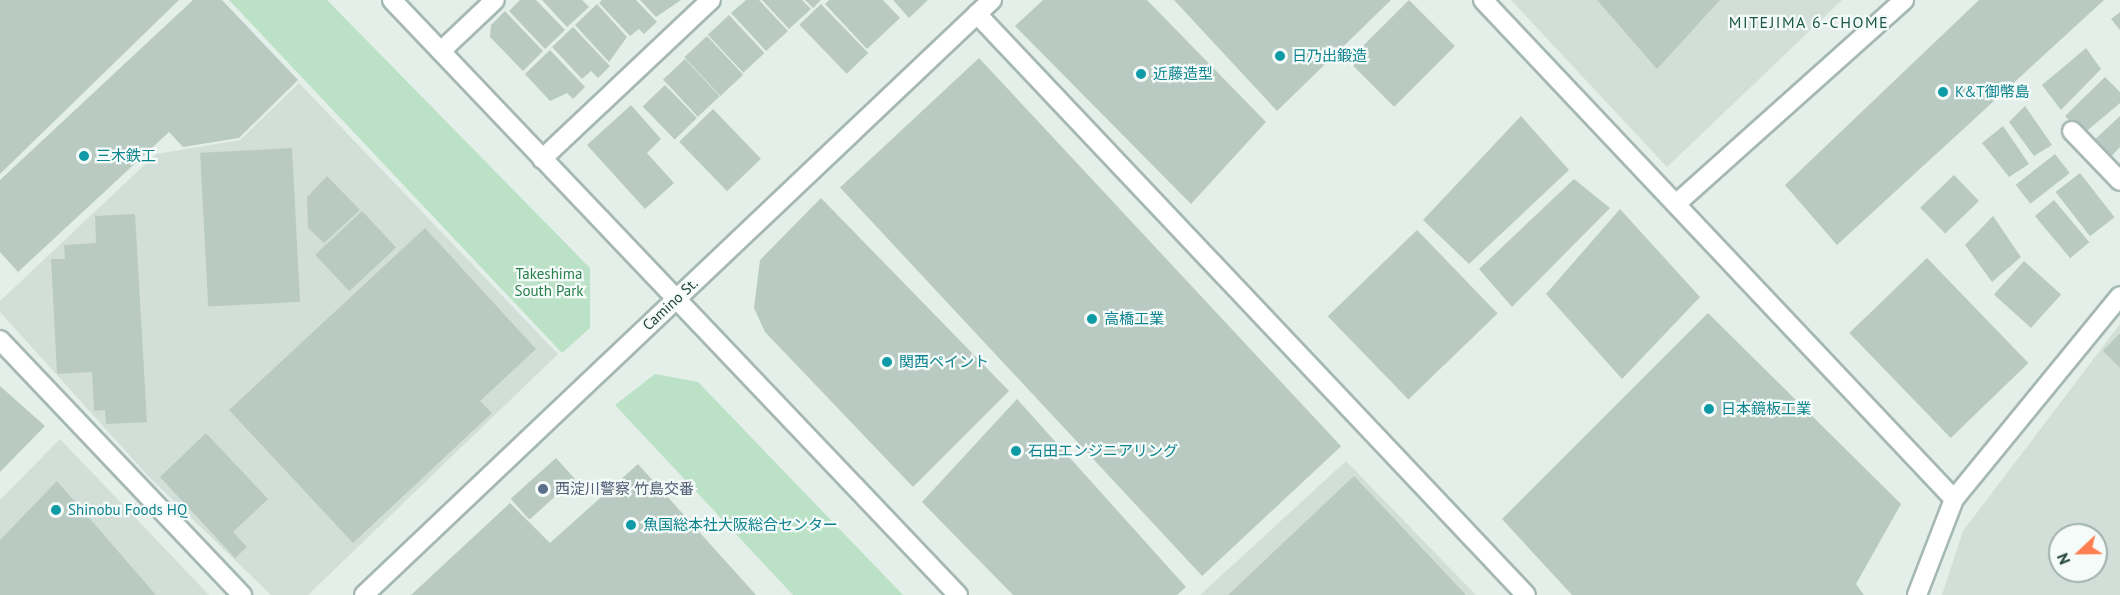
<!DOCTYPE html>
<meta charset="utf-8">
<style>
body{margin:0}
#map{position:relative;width:2120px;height:595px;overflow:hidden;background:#e4efea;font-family:"PT Sans","Noto Sans JP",sans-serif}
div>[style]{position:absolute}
.built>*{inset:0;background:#d2dfd9}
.green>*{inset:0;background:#bbe2c6}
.building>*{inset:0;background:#b9cac3;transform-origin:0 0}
.roads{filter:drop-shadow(2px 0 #a6b8b2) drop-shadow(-2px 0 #a6b8b2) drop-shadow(0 2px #a6b8b2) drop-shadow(0 -2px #a6b8b2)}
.minor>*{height:18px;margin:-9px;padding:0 9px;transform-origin:9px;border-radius:9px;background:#fff}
.tertiary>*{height:18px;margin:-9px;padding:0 9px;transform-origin:9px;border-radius:9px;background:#fff}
.dots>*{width:16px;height:16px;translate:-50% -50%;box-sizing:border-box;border:3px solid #f5fbf8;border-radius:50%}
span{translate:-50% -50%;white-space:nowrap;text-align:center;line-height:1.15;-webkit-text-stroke:4.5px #f5fbf8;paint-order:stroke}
.culture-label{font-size:15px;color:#0d838f}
.left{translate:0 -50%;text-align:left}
.park-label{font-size:15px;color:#267e4a}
.street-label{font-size:15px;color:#21433a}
.service-label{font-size:15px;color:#4e5e75}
.neighbourhood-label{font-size:16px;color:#1a584a;letter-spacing:1.5px}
.north{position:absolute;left:2048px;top:523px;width:60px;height:60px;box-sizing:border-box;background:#f5fbf8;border:2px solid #a0b1ac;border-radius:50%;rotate:248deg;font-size:16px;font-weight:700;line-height:24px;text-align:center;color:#21433a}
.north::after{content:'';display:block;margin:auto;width:21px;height:27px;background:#ff7f52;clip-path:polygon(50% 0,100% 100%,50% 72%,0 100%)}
</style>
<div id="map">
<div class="built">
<div style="clip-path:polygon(1511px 0,1842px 0,1667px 167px)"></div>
<div style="clip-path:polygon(299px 83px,558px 354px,308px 595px,271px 595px,149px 477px,0 312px,0 301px,156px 154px,240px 140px)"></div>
<div style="clip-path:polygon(evenodd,2120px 324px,2120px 595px,1942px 595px,1963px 531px,2120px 324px,2060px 535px,2096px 535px,2096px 571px,2060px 571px,2060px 535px)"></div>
<div style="clip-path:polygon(60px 439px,209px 595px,0 595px,0 500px)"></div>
<div style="clip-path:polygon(1346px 461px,1476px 595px,1200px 595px)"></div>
</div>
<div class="green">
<div style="clip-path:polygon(229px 0,327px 0,590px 268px,590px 328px,562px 353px)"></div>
<div style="clip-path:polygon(655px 374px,698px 382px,903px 595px,793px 595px,615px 405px)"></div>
</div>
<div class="building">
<div style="clip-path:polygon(0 0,179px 0,0 174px)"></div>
<div style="clip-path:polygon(193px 0,222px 0,298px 80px,239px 138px,183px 147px,169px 132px,18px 272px,0 252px,0 180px)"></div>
<div style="clip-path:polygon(520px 0,536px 0,565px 30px,545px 49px,509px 11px)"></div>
<div style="clip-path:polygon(542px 0,582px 0,589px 7px,567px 27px)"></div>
<div style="clip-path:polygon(602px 0,636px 0,657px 22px,644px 34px,639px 29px,630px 36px,599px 3px)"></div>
<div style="clip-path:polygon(640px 0,681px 0,656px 17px)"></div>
<div style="clip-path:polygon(746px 0,759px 0,788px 31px,766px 51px,731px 13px)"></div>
<div style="clip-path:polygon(762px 0,802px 0,811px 9px,789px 29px)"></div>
<div style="clip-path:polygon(805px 0,821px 0,813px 8px)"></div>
<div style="clip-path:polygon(829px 0,883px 0,900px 18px,867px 49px,825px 4px)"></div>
<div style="clip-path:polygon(893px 0,928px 0,909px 18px)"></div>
<div style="clip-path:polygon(1043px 0,1147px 0,1266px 122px,1191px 204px,1015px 26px)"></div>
<div style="clip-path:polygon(1174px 0,1391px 0,1277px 111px)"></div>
<div style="left:1409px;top:0;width:65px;height:86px;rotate:45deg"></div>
<div style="clip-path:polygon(1597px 0,1720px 0,1657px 69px)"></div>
<div style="clip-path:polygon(1979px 0,2104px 0,1837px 245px,1785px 185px)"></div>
<div style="clip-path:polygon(597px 4px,627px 37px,609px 62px,575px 25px)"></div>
<div style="left:821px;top:4px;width:68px;height:30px;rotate:46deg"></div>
<div style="clip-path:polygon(505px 11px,543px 51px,523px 71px,490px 37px,491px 25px)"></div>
<div style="clip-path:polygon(2120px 12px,2120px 30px,2111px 19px)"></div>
<div style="left:729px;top:15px;width:52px;height:29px;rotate:47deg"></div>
<div style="clip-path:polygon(573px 27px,610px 66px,598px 78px,591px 71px,582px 79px,552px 47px)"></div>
<div style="left:707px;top:36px;width:53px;height:31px;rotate:47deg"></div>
<div style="clip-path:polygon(2086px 48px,2101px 69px,2061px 110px,2042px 85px)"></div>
<div style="clip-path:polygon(550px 50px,585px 87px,573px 99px,567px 93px,550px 101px,525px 74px)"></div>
<div style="left:979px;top:58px;width:531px;height:190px;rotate:47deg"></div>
<div style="left:685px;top:59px;width:51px;height:30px;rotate:47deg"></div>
<div style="clip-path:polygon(2105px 77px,2120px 92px,2120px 103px,2082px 135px,2065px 116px)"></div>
<div style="left:665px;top:85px;width:46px;height:31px;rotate:46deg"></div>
<div style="clip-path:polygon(631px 105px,661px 139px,647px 153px,674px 183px,645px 209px,587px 145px)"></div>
<div style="clip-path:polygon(2025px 106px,2052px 145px,2034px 156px,2009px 122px)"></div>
<div style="left:713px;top:109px;width:69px;height:47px;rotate:46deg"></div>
<div style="clip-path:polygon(1521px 116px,1569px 170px,1469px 264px,1423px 220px)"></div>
<div style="clip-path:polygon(2120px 116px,2120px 147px,2106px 162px,2091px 143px)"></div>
<div style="clip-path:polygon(2003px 126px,2029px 164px,2009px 177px,1982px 143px)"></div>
<div style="left:292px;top:148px;width:154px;height:92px;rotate:87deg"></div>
<div style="left:2055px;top:154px;width:24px;height:50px;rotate:52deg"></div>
<div style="left:2080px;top:173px;width:56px;height:31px;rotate:52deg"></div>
<div style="left:1954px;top:175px;width:36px;height:47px;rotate:46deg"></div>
<div style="clip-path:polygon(327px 176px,360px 210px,324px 243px,308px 228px,307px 197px)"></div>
<div style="clip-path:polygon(1574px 179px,1610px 208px,1512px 307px,1479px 269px)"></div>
<div style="clip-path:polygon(821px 198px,1009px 391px,913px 487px,765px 332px,754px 308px,760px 260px)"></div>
<div style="left:2054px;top:200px;width:55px;height:25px;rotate:50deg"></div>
<div style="clip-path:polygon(1620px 209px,1700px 297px,1622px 379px,1546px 294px)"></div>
<div style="left:362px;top:211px;width:50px;height:64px;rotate:47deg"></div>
<div style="clip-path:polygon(135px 214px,147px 422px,106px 424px,105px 410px,94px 411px,92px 372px,57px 374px,51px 259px,65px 259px,64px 245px,96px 243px,95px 216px)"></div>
<div style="clip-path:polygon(1993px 216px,2021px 257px,1992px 282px,1965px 245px)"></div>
<div style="clip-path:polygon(425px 228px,536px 349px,480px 401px,492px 413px,353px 543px,229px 410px)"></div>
<div style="left:1417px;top:230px;width:116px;height:124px;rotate:46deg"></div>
<div style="left:1927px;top:258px;width:146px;height:108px;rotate:46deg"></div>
<div style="left:2024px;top:261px;width:50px;height:45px;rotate:42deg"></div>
<div style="clip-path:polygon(1708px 313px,1901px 504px,1856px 584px,1864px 595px,1572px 595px,1502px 519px)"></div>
<div style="clip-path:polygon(2120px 333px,2120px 368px,2103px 351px)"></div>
<div style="clip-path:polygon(0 386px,45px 426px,0 472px)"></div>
<div style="clip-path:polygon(1017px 399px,1186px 587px,1177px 595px,1013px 595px,922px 502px)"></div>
<div style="clip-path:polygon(206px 433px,268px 499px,233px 532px,247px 547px,235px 558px,160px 477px)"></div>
<div style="left:556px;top:458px;width:28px;height:61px;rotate:48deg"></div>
<div style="clip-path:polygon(638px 464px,756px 595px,411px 595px,510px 503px,550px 543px)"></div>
<div style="clip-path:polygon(1354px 476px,1466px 595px,1228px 595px)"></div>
<div style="clip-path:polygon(57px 481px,156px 595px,0 595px,0 540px)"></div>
</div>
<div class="roads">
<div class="minor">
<div style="left:992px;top:0;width:21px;rotate:137deg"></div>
<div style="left:977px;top:14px;width:799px;rotate:46.62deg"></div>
<div style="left:1483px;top:0;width:686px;rotate:46.65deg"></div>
<div style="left:441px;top:51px;width:74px;rotate:-43.4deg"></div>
<div style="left:2072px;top:131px;width:69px;rotate:46.2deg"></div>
<div style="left:542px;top:159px;width:232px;rotate:-43.3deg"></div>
<div style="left:1676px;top:204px;width:306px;rotate:-41.8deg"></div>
<div style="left:0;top:340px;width:352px;rotate:46.5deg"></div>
<div style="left:1917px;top:595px;width:103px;rotate:-68.9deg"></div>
<div style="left:1954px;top:499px;width:262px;rotate:-50.7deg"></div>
</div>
<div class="tertiary">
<div style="left:392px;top:0;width:821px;rotate:46.43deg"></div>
<div style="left:364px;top:595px;width:845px;rotate:-43.46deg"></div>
</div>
</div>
<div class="dots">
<div style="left:1280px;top:56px;background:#0f9aa8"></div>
<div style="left:1141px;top:74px;background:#0f9aa8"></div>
<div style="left:1943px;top:92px;background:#0f9aa8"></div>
<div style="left:84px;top:156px;background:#0f9aa8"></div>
<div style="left:1092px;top:319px;background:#0f9aa8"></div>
<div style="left:887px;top:362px;background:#0f9aa8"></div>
<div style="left:1709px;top:409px;background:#0f9aa8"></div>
<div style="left:1016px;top:451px;background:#0f9aa8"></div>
<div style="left:543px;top:489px;background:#5c6f8a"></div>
<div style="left:56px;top:510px;background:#0f9aa8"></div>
<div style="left:631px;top:525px;background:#0f9aa8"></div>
</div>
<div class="culture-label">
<span class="left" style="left:1292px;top:56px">日乃出鍛造</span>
<span class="left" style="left:1153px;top:74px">近藤造型</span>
<span class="left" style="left:1955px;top:92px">K&amp;T御幣島</span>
<span class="left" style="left:96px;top:156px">三木鉄工</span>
<span class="left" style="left:1104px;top:319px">高橋工業</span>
<span class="left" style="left:899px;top:362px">関西ペイント</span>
<span class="left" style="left:1721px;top:409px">日本鏡板工業</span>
<span class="left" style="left:1028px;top:451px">石田エンジニアリング</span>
<span class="left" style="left:68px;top:510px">Shinobu Foods HQ</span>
<span class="left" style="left:643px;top:525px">魚国総本社大阪総合センター</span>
</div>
<div class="park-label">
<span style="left:549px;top:282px">Takeshima<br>South Park</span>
</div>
<div class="street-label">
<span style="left:670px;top:304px;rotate:-43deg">Camino St.</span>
</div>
<div class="service-label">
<span class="left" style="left:555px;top:489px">西淀川警察 竹島交番</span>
</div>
<div class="neighbourhood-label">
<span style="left:1809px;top:22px">MITEJIMA 6-CHOME</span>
</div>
<div class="north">N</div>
</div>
